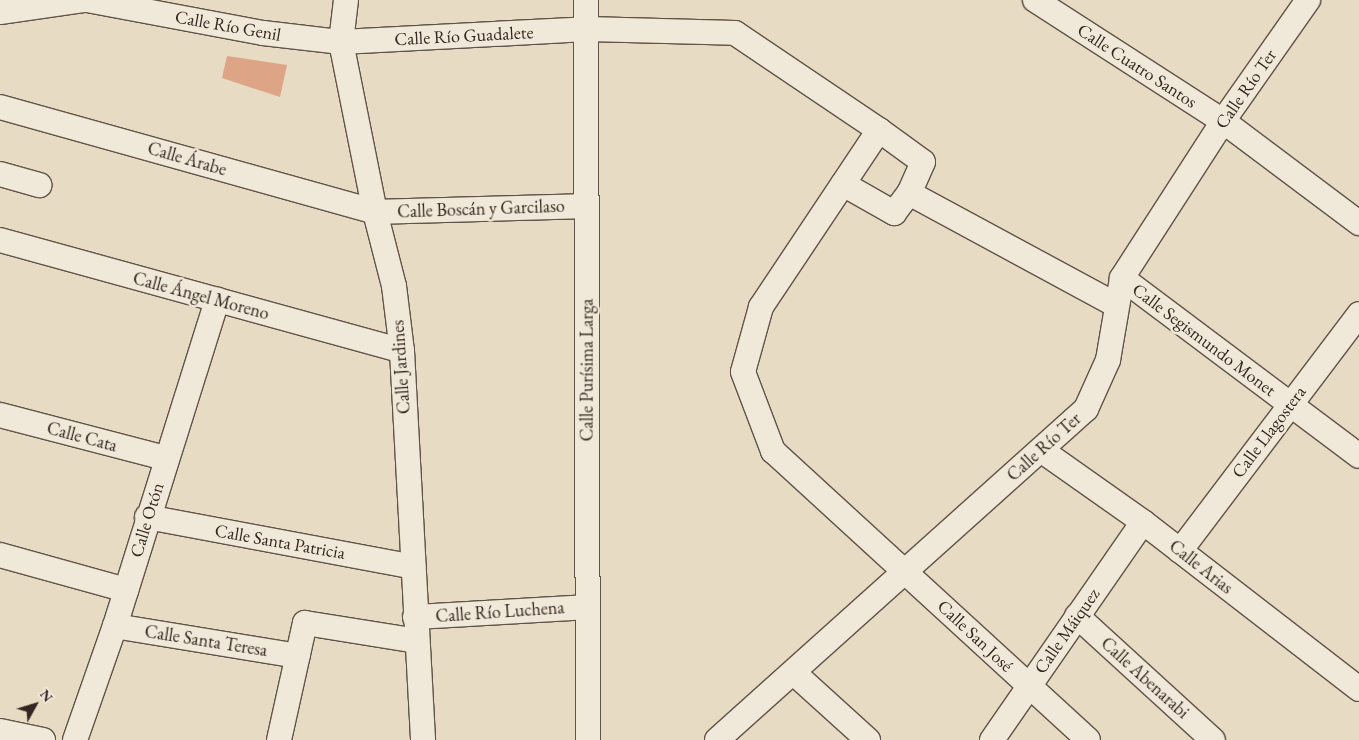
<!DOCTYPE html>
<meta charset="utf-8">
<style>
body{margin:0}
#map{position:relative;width:1359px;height:740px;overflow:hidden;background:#e8dbc3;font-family:"EB Garamond",serif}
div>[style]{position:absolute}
.building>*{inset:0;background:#dda586}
.roads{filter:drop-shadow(1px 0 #615349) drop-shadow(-1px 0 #615349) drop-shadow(0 1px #615349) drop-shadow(0 -1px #615349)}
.minor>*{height:24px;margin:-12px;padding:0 12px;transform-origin:12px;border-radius:12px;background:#f0e8d8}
span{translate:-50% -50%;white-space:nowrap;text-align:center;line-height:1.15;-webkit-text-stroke:5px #f0e8d8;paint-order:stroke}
.street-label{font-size:18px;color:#342620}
.north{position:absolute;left:10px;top:680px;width:50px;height:50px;-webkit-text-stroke:4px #f0e8d8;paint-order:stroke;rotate:51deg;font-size:14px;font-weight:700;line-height:20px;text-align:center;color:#342620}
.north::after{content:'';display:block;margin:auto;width:18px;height:22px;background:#342620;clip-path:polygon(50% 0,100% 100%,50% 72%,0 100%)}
</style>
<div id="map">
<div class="building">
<div style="clip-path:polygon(227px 56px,287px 65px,280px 97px,222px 78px)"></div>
</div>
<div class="roads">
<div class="minor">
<div style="left:87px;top:0;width:179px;rotate:10.6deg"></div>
<div style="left:263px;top:33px;width:79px;rotate:6.6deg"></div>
<div style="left:341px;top:42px;width:246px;rotate:-3deg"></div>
<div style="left:587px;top:29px;width:148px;rotate:1.5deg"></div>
<div style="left:735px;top:33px;width:174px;rotate:34deg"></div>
<div style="left:879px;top:130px;width:213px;rotate:123.7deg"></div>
<div style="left:761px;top:307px;width:67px;rotate:105.5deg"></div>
<div style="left:743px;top:372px;width:85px;rotate:69.2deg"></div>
<div style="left:773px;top:451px;width:427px;rotate:42.5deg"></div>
<div style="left:346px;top:0;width:42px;rotate:96.8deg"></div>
<div style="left:341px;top:42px;width:173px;rotate:78.7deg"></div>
<div style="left:375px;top:212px;width:76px;rotate:75.6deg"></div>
<div style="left:394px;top:286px;width:65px;rotate:83deg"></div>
<div style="left:402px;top:351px;width:390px;rotate:86.9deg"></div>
<div style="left:586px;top:0;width:740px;rotate:89.85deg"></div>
<div style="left:1035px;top:0;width:224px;rotate:32.8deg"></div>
<div style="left:1223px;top:121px;width:170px;rotate:36.9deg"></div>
<div style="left:0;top:12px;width:84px;rotate:-8.2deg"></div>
<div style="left:0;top:107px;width:389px;rotate:15.6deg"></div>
<div style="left:375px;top:212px;width:212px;rotate:-1.6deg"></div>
<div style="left:879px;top:130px;width:54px;rotate:36deg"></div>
<div style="left:923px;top:162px;width:34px;rotate:114deg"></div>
<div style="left:909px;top:193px;width:233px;rotate:28.4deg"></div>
<div style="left:0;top:174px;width:41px;rotate:15.8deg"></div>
<div style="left:843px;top:184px;width:59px;rotate:29.6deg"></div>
<div style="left:894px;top:213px;width:25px;rotate:-53deg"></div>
<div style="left:0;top:240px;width:417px;rotate:15.4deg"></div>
<div style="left:1122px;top:278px;width:296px;rotate:36.9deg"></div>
<div style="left:0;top:415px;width:171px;rotate:14.6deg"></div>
<div style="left:1041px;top:450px;width:125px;rotate:35.2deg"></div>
<div style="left:1143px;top:522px;width:273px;rotate:37.7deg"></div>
<div style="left:147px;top:517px;width:271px;rotate:10.6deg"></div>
<div style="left:1180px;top:551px;width:297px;rotate:-52.9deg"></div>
<div style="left:0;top:555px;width:131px;rotate:15.5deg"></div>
<div style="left:1077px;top:616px;width:184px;rotate:42.4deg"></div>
<div style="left:415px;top:617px;width:171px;rotate:-3.3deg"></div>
<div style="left:115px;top:626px;width:185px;rotate:9.3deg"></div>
<div style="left:794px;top:673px;width:100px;rotate:42.2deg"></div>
<div style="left:0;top:731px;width:44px;rotate:11.8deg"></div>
<div style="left:75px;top:740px;width:121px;rotate:-70.7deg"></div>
<div style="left:115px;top:626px;width:342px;rotate:-72.6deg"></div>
<div style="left:279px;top:740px;width:120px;rotate:-77.5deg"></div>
<div style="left:305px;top:623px;width:113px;rotate:9.1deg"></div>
<div style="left:717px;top:740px;width:496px;rotate:-41.9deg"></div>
<div style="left:1086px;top:409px;width:54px;rotate:-65.8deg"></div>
<div style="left:1108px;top:360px;width:83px;rotate:-80.3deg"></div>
<div style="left:1122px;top:278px;width:187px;rotate:-57.2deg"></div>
<div style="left:1223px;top:121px;width:148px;rotate:-54.9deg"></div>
<div style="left:992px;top:740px;width:265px;rotate:-55.3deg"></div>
</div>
</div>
<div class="street-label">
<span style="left:228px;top:26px;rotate:10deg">Calle Río Genil</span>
<span style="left:464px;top:36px;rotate:-3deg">Calle Río Guadalete</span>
<span style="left:1137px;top:66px;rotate:33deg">Calle Cuatro Santos</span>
<span style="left:1246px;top:89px;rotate:-55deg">Calle Río Ter</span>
<span style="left:187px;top:159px;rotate:16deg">Calle Árabe</span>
<span style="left:481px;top:209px;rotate:-2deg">Calle Boscán y Garcilaso</span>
<span style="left:201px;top:296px;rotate:15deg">Calle Ángel Moreno</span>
<span style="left:1204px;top:340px;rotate:37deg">Calle Segismundo Monet</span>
<span style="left:401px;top:367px;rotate:-94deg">Calle Jardines</span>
<span style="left:587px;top:370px;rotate:-90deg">Calle Purísima Larga</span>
<span style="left:1269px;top:432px;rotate:-53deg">Calle Llagostera</span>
<span style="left:82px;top:437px;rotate:15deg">Calle Cata</span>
<span style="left:1044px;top:447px;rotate:-42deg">Calle Río Ter</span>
<span style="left:147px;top:520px;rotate:-73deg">Calle Otón</span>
<span style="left:280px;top:542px;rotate:10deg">Calle Santa Patricia</span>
<span style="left:1201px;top:567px;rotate:38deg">Calle Arias</span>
<span style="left:500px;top:612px;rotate:-4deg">Calle Río Luchena</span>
<span style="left:1067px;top:631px;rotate:-55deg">Calle Máiquez</span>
<span style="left:975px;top:636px;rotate:43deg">Calle San José</span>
<span style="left:206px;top:641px;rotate:9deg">Calle Santa Teresa</span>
<span style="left:1145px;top:678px;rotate:42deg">Calle Abenarabi</span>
</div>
<div class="north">N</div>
</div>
